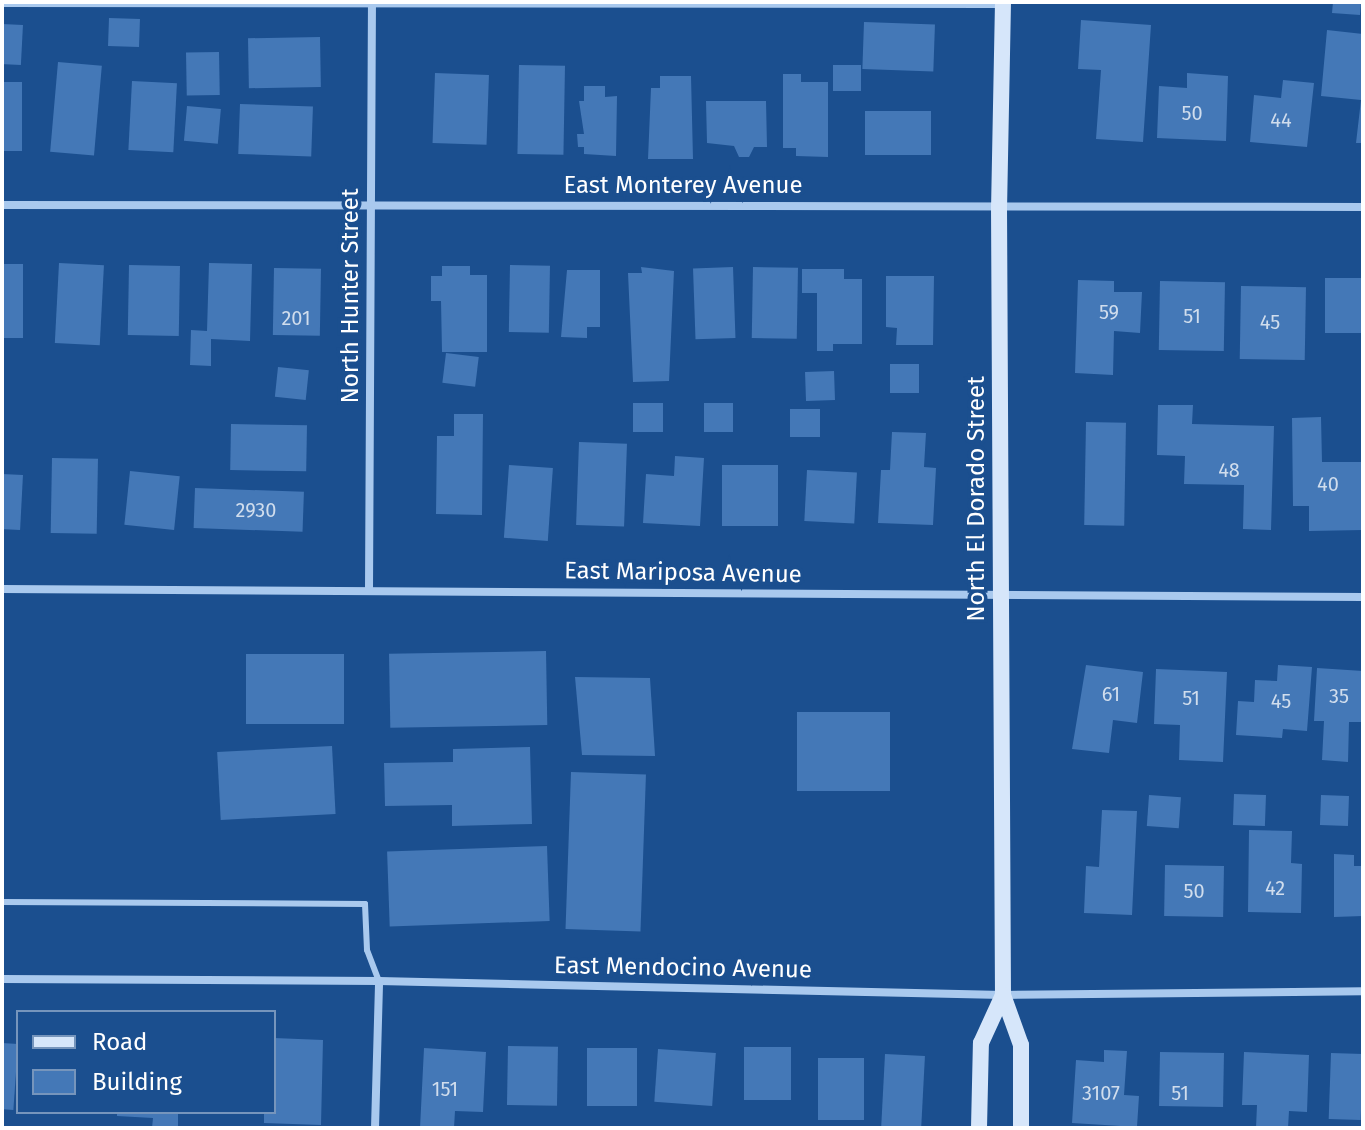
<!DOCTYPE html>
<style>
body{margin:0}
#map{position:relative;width:1365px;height:1130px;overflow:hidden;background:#1b4f8f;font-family:"Fira Sans",sans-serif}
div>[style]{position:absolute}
.building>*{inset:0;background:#4478b7;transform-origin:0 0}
.lane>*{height:6px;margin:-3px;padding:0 3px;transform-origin:3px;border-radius:3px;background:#a9c9ee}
.street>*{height:8px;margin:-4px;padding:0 4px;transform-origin:4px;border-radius:4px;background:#a9c9ee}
.secondary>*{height:16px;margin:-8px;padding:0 8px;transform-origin:8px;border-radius:8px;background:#d6e6fa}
span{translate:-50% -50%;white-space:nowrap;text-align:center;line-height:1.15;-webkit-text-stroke:7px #1b4f8f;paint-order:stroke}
.number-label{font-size:20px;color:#d0dded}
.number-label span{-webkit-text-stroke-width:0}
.street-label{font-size:24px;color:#fff}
.frame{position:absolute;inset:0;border:4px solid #fff;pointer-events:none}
.legend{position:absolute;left:16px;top:1010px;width:260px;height:104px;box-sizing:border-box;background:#1b4f8f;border:2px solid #7695bc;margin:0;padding:10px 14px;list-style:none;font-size:24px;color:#fff}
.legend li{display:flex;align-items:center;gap:16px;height:40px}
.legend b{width:40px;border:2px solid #7695bc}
</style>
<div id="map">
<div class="building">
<div style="clip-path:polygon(1333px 2px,1361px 2px,1360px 15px,1332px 13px)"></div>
<div style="left:109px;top:18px;width:31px;height:28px;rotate:2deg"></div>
<div style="clip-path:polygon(1081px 20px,1151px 25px,1143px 142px,1096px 139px,1101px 70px,1078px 69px)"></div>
<div style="left:864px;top:22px;width:71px;height:47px;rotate:2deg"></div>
<div style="left:2px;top:24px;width:21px;height:40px;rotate:3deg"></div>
<div style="clip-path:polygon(1327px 30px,1363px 34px,1363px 143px,1356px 143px,1361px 100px,1321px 96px)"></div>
<div style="left:320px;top:37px;width:50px;height:72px;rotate:89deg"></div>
<div style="left:219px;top:52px;width:43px;height:33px;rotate:89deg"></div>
<div style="left:58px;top:62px;width:44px;height:90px;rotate:5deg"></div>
<div style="left:519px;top:65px;width:46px;height:89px;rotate:1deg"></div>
<div style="left:833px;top:65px;width:28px;height:26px"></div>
<div style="left:435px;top:73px;width:54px;height:70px;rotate:2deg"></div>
<div style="clip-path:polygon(1187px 73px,1228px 76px,1226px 141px,1157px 138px,1159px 86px,1187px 88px)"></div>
<div style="clip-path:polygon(783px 74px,801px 74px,801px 82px,828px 82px,828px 157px,796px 156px,796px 148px,783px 148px)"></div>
<div style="clip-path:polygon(660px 76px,691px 76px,693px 159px,648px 159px,651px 88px,660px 88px)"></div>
<div style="clip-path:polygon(1283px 80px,1314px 83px,1307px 147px,1250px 142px,1254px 95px,1281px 98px)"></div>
<div style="left:132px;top:81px;width:45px;height:69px;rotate:3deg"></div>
<div style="left:2px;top:82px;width:20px;height:69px"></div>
<div style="clip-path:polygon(584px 86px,605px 86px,605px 97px,617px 96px,616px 156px,584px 154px,584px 147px,578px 147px,577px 134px,584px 134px,579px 101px,584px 101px)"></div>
<div style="clip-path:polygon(706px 101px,766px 101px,767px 147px,754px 147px,749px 157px,739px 157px,734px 146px,707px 143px)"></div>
<div style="left:240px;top:104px;width:73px;height:50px;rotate:2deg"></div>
<div style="left:187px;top:106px;width:34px;height:35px;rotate:5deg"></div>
<div style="left:865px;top:111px;width:66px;height:44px"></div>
<div style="left:59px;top:263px;width:45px;height:80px;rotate:3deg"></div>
<div style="clip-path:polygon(209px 263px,252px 264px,250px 341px,211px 339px,211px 366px,190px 365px,191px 330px,207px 331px)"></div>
<div style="left:2px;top:264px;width:21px;height:74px"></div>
<div style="left:129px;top:265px;width:51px;height:70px;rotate:1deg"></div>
<div style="left:510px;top:265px;width:40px;height:67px;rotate:1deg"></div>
<div style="clip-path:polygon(442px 266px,470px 266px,470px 275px,487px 275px,487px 352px,442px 352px,441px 301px,431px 301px,431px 276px,442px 276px)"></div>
<div style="clip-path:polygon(641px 267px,674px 271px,669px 381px,633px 382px,628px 273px,642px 273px)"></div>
<div style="left:733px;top:267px;width:71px;height:40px;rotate:88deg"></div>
<div style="left:753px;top:267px;width:45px;height:71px;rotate:1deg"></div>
<div style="left:274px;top:268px;width:47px;height:67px;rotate:1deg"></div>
<div style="clip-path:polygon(802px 269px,844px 269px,844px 279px,862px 279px,862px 344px,833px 344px,833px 351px,817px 351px,817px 293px,802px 293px)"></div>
<div style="clip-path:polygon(567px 270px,600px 270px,600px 327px,587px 327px,587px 338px,561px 337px)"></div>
<div style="clip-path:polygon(886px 276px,934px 276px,933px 345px,896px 345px,897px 328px,886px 327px)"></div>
<div style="left:1363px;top:278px;width:55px;height:38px;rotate:90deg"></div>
<div style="clip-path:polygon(1078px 280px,1114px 281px,1114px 292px,1142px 292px,1140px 333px,1114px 331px,1113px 375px,1075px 373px)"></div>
<div style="left:1160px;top:281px;width:65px;height:69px;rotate:1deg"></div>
<div style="left:1241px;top:286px;width:65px;height:73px;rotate:1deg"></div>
<div style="left:446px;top:353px;width:33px;height:30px;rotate:7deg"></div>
<div style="left:919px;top:364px;width:29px;height:29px;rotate:90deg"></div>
<div style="left:278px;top:367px;width:31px;height:30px;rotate:6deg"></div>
<div style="left:834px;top:371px;width:29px;height:29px;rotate:88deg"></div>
<div style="left:633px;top:403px;width:30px;height:29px"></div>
<div style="left:704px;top:403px;width:29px;height:29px"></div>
<div style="clip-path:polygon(1158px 405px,1193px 405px,1192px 424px,1274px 426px,1271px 530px,1243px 529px,1244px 485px,1184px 484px,1185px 456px,1157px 455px)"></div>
<div style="left:790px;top:409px;width:30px;height:28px"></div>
<div style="clip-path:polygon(454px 414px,483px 414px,482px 515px,436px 514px,437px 436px,454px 436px)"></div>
<div style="clip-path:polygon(1321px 417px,1322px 462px,1363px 462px,1363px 530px,1309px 531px,1309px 506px,1293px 506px,1292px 418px)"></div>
<div style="left:1086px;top:422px;width:40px;height:103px;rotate:1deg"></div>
<div style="left:231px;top:424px;width:76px;height:46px;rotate:1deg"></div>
<div style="clip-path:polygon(892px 432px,926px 433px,924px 467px,936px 468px,933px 525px,878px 523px,881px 470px,890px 470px)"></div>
<div style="left:579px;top:442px;width:48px;height:83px;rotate:2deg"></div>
<div style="clip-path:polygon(675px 456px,704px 458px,700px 526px,643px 523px,646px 474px,674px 476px)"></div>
<div style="left:52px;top:458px;width:46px;height:75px;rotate:1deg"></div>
<div style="left:509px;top:465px;width:44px;height:73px;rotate:4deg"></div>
<div style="left:722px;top:465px;width:56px;height:61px"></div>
<div style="left:807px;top:470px;width:50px;height:51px;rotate:3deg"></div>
<div style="left:130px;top:471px;width:50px;height:54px;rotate:6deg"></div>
<div style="left:2px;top:474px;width:21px;height:55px;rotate:3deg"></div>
<div style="left:195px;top:488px;width:109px;height:40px;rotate:2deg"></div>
<div style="left:546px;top:651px;width:74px;height:157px;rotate:89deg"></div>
<div style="left:344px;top:654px;width:70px;height:98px;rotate:90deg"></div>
<div style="clip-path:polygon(1086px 665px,1143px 672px,1137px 723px,1113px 720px,1109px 753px,1072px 749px)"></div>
<div style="clip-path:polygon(1278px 665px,1312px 667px,1307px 731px,1283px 729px,1282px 738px,1236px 735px,1238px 701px,1254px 702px,1255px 680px,1277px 681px)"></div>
<div style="clip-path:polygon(1317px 668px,1363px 671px,1363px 722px,1349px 722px,1348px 762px,1322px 760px,1324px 721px,1314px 721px)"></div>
<div style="clip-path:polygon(1156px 669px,1227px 672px,1223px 762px,1179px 760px,1180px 725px,1154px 724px)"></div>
<div style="clip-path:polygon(575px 677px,650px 678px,655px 756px,582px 755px)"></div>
<div style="left:797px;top:712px;width:93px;height:79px"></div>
<div style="left:332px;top:746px;width:68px;height:115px;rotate:87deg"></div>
<div style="clip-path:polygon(530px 747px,532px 824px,452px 826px,452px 805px,385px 806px,384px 763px,453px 762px,453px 749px)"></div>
<div style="left:571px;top:772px;width:75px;height:157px;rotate:2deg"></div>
<div style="left:1234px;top:794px;width:32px;height:31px;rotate:2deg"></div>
<div style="left:1149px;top:795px;width:32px;height:31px;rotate:4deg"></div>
<div style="left:1321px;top:795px;width:28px;height:30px;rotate:2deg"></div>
<div style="clip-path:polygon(1102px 810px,1137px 811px,1132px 915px,1084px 913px,1086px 866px,1099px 867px)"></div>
<div style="clip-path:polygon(1249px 830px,1292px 831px,1291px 863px,1302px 864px,1301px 913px,1248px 912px)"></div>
<div style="left:547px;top:846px;width:75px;height:160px;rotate:88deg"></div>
<div style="clip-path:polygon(1334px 854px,1354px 855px,1354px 866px,1363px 866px,1363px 916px,1334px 917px)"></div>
<div style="left:1165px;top:865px;width:59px;height:51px;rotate:1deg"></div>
<div style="clip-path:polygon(274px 1038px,323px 1040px,321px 1125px,264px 1123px,264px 1112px,274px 1112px)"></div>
<div style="left:2px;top:1043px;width:16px;height:66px;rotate:4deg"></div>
<div style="left:508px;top:1046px;width:50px;height:59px;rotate:1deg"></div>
<div style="left:744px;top:1047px;width:47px;height:53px"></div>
<div style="clip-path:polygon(424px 1048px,486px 1052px,483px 1112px,455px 1111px,454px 1128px,420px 1128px)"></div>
<div style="left:587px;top:1048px;width:50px;height:58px"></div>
<div style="left:658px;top:1049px;width:58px;height:53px;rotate:4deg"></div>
<div style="clip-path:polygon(1104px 1050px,1127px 1051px,1124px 1095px,1139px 1096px,1137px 1127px,1072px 1123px,1076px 1060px,1104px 1062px)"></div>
<div style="left:1160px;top:1052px;width:64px;height:54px;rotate:1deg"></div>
<div style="clip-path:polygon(1244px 1052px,1309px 1055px,1307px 1112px,1289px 1111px,1288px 1128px,1256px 1128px,1257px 1105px,1242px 1105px)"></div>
<div style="left:1331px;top:1053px;width:32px;height:66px;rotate:2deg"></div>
<div style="left:885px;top:1054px;width:40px;height:74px;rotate:3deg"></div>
<div style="left:818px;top:1058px;width:46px;height:62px"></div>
<div style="clip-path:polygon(117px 1112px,178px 1112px,178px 1128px,152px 1128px,153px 1118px,117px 1116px)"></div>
</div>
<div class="lane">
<div style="left:2px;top:4px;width:998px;rotate:0.06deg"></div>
<div style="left:2px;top:902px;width:363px;rotate:0.3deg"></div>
<div style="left:365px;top:904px;width:46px;rotate:87.5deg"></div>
<div style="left:367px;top:950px;width:33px;rotate:69deg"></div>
</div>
<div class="street">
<div style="left:2px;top:205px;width:1361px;rotate:0.08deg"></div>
<div style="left:2px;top:589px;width:1361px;rotate:0.34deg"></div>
<div style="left:369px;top:590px;width:588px;rotate:-89.71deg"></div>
<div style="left:2px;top:979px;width:377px;rotate:0.3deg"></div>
<div style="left:379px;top:981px;width:624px;rotate:1.29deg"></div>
<div style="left:1003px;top:995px;width:360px;rotate:-0.6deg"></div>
<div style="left:375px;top:1128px;width:147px;rotate:-88.4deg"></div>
</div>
<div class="secondary">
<div style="left:1003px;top:2px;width:204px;rotate:91.1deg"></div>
<div style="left:999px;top:206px;width:789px;rotate:89.71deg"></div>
<div style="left:1003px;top:995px;width:53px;rotate:70.2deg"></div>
<div style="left:1021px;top:1045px;width:83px;rotate:90deg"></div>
<div style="left:979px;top:1128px;width:85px;rotate:-88.7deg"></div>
<div style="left:981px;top:1043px;width:53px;rotate:-65.4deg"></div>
</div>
<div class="number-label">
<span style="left:1192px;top:113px">50</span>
<span style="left:1281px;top:120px">44</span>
<span style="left:1109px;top:312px">59</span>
<span style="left:1192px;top:316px">51</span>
<span style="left:296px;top:318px">201</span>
<span style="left:1270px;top:322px">45</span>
<span style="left:1229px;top:470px">48</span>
<span style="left:1328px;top:484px">40</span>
<span style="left:256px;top:510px">2930</span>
<span style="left:1111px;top:694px">61</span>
<span style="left:1339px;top:696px">35</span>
<span style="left:1191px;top:698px">51</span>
<span style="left:1281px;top:701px">45</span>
<span style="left:1275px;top:888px">42</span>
<span style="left:1194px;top:891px">50</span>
<span style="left:445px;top:1089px">151</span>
<span style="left:1101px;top:1093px">3107</span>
<span style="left:1180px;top:1093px">51</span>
</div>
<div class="street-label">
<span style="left:683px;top:186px">East Monterey Avenue</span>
<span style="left:351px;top:296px;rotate:-90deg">North Hunter Street</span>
<span style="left:977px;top:499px;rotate:-90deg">North El Dorado Street</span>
<span style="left:683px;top:573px;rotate:1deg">East Mariposa Avenue</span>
<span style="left:683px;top:968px;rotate:1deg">East Mendocino Avenue</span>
</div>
<div class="frame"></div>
<ul class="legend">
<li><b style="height:10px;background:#d6e6fa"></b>Road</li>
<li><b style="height:22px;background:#4478b7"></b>Building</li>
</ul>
</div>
